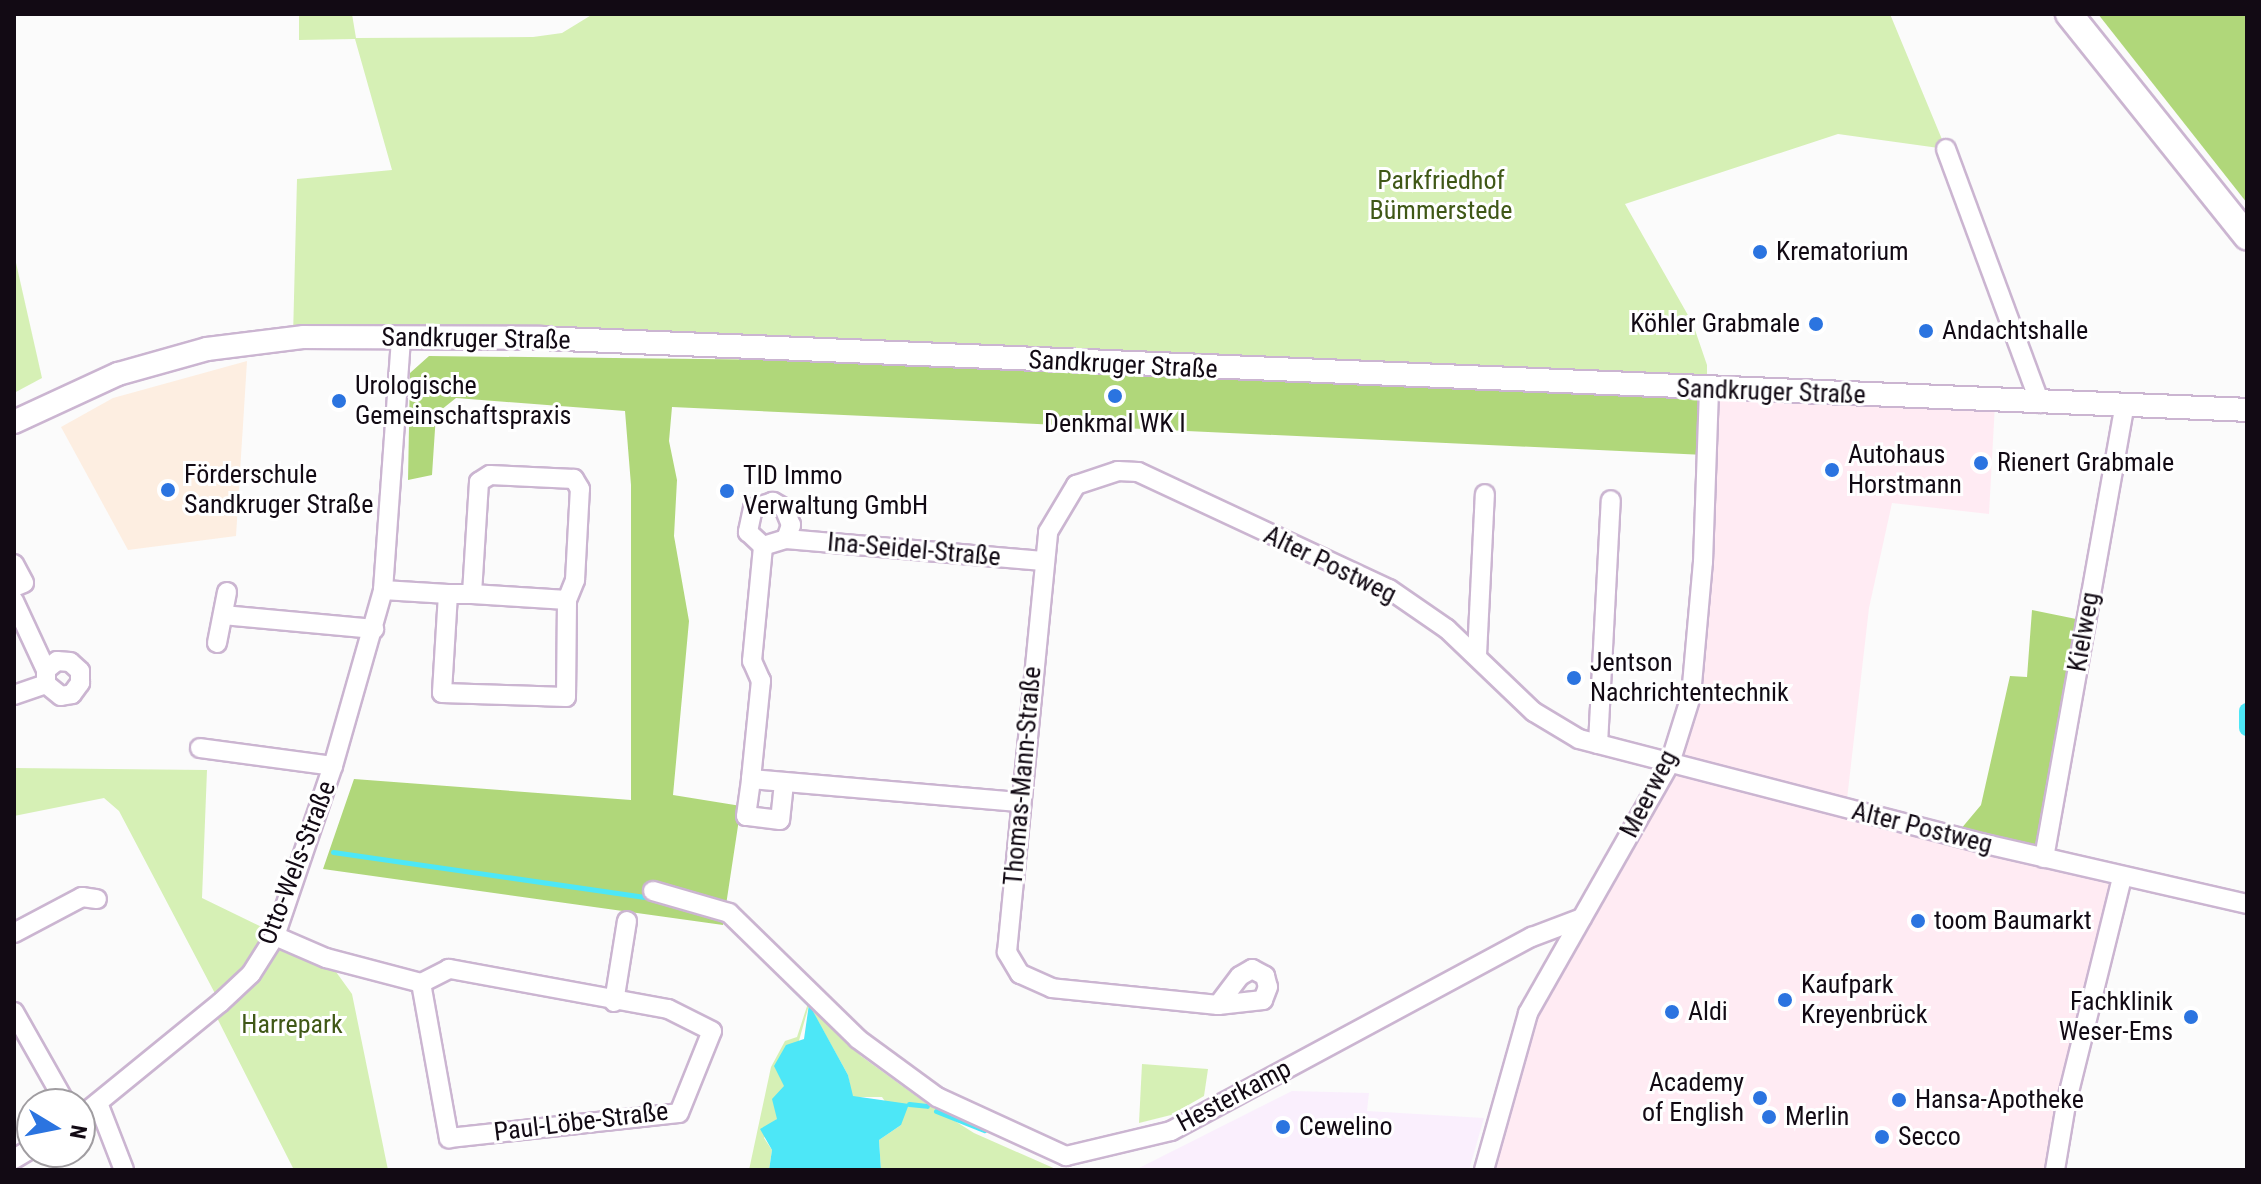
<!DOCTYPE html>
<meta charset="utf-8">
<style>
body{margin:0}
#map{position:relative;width:2261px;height:1184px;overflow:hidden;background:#fbfbfb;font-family:"Roboto Condensed",sans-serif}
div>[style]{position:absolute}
.commercial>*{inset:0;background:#ffebf3}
.built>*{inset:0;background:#faeffd}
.education>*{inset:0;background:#fdeee1}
.green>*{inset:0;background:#d6f0b5}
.forest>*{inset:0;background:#b0d77a}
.water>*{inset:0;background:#4de7f7}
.stream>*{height:5px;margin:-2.5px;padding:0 2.5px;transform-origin:2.5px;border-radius:2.5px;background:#4de7f7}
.canal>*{height:16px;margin:-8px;padding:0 8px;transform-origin:8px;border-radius:8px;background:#4de7f7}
.roads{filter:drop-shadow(2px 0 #cbb5d1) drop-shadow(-2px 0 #cbb5d1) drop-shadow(0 2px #cbb5d1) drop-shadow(0 -2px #cbb5d1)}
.minor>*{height:18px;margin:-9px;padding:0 9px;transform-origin:9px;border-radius:9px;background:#fff}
.tertiary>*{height:22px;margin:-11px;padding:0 11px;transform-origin:11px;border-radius:11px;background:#fff}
.secondary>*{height:26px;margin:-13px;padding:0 13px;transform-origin:13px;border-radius:13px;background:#fff}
.dots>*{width:22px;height:22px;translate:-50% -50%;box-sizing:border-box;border:4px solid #fff;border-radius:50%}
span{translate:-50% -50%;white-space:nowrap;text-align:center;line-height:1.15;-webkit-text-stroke:6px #fff;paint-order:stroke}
.park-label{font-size:26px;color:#405817}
.poi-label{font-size:26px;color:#120a14}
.left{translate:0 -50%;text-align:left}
.right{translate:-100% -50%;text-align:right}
.street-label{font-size:26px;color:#120a14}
.frame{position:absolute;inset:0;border:16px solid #120a14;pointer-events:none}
.north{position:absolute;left:16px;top:1088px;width:80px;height:80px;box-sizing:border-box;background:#fff;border:2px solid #a09da1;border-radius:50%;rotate:100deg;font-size:22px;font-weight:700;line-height:32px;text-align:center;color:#120a14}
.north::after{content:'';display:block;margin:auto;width:28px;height:36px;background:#2b74e0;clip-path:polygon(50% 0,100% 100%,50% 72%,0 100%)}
</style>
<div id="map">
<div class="commercial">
<div style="clip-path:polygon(1709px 389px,1995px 404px,1989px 514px,1892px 503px,1869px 608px,1846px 808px,2122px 878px,2055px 1170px,1484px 1170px,1517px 1041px,1653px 791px,1691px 696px)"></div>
</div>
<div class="built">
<div style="clip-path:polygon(1292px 1091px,1369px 1093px,1367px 1111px,1484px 1118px,1469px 1170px,1135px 1170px)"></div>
</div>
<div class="education">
<div style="clip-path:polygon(247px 361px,236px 536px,128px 550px,61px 427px,113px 398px)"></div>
</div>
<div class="green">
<div style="clip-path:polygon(299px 14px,352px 14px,356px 38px,533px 37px,562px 33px,593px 14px,1890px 14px,1946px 149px,1838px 134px,1625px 204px,1693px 324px,1707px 365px,1707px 388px,293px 337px,297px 179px,392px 170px,355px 39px,299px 40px)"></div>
<div style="clip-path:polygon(14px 254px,42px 378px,14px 393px)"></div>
<div style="clip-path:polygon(14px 768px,207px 770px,202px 898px,326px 958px,352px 994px,388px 1170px,294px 1170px,213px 1010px,220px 1003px,119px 811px,104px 798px,14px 816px)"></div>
<div style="clip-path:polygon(809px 1000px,861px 1056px,923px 1101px,974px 1133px,1058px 1170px,881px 1170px,879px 1140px,901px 1125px,882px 1097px,852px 1097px,848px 1075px,809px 1005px,777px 1119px,764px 1138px,772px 1150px,769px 1170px,749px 1170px,771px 1067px,785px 1041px,797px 1037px)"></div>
<div style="clip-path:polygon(1142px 1064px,1208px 1069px,1204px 1096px,1171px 1115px,1139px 1123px)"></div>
</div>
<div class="forest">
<div style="clip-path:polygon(2098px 14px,2247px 14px,2247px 203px)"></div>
<div style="clip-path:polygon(429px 356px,1074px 363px,1709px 389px,1705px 455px,672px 407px,669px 441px,677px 480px,674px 536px,689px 621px,673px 795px,741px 806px,723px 925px,323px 869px,354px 779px,631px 800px,631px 485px,625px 411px,456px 398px,436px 414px,432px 475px,408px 480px,410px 373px)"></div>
<div style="clip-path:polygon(2032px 610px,2086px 621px,2044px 858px,1955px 836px,1981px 805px,2010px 676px,2027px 677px)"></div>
</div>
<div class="water">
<div style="clip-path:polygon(809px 1004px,848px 1075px,853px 1096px,909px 1104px,901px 1125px,879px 1140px,881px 1170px,769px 1170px,772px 1150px,760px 1129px,777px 1119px,772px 1099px,784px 1086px,774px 1066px,786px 1045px,804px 1039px)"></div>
</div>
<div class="stream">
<div style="left:333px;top:852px;width:315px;rotate:8.2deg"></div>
<div style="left:789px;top:984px;width:28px;rotate:45deg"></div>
<div style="left:909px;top:1104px;width:18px;rotate:6deg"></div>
<div style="left:936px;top:1111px;width:52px;rotate:21.6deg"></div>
</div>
<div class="canal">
<div style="left:2247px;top:711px;width:17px;rotate:90deg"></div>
</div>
<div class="roads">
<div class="minor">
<div style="left:1946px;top:149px;width:271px;rotate:69.7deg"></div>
<div style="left:786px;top:539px;width:15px;rotate:-70deg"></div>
<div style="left:791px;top:525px;width:18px;rotate:-112deg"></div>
<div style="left:784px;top:508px;width:13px;rotate:-151deg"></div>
<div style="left:773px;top:502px;width:21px;rotate:163deg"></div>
<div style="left:753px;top:508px;width:25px;rotate:102deg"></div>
<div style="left:748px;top:532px;width:21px;rotate:43deg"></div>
<div style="left:763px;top:546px;width:24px;rotate:-17deg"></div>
<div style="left:786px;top:539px;width:258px;rotate:4.9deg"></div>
<div style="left:14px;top:564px;width:21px;rotate:62deg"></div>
<div style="left:24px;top:583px;width:11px;rotate:158deg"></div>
<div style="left:383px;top:590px;width:65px;rotate:3.5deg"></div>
<div style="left:448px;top:594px;width:99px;rotate:93.5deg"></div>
<div style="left:442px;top:693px;width:124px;rotate:1.8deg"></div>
<div style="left:566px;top:697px;width:97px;rotate:-89.4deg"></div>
<div style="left:567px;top:600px;width:22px;rotate:-68deg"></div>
<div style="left:575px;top:580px;width:91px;rotate:-86.9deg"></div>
<div style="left:580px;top:489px;width:12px;rotate:-121deg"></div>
<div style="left:574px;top:479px;width:84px;rotate:-177.3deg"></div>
<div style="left:490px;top:475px;width:13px;rotate:148deg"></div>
<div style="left:479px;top:482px;width:112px;rotate:93.6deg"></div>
<div style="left:472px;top:594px;width:24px;rotate:180deg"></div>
<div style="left:472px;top:594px;width:95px;rotate:3.6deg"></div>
<div style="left:14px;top:601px;width:76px;rotate:65.1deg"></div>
<div style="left:46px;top:670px;width:14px;rotate:90deg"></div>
<div style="left:46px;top:684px;width:34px;rotate:161deg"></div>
<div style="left:223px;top:615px;width:152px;rotate:5.3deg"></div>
<div style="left:217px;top:643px;width:52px;rotate:-78.9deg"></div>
<div style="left:1477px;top:655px;width:161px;rotate:-87.2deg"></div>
<div style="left:46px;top:684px;width:19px;rotate:39deg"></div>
<div style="left:61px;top:696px;width:11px;rotate:-10deg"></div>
<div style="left:72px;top:694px;width:14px;rotate:-54deg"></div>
<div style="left:80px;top:683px;width:12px;rotate:-90deg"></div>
<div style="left:80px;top:671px;width:13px;rotate:-138deg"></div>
<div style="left:70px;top:662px;width:13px;rotate:-176deg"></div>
<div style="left:57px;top:661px;width:14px;rotate:141deg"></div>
<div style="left:1598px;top:744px;width:244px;rotate:-87deg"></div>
<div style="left:200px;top:748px;width:134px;rotate:7.7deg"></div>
<div style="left:751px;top:779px;width:99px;rotate:-84.2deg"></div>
<div style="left:761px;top:681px;width:22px;rotate:-114deg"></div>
<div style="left:752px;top:661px;width:116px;rotate:-84.5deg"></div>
<div style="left:784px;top:783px;width:37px;rotate:96deg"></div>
<div style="left:780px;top:820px;width:34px;rotate:-173deg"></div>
<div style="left:746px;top:816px;width:37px;rotate:-82deg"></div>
<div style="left:751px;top:779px;width:271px;rotate:4.9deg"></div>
<div style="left:2044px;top:858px;width:460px;rotate:-79.9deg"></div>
<div style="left:653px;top:891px;width:79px;rotate:16.1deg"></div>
<div style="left:729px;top:913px;width:180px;rotate:44.3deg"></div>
<div style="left:858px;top:1039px;width:98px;rotate:36.3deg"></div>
<div style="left:937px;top:1097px;width:142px;rotate:24.6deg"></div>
<div style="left:1066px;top:1156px;width:108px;rotate:-13.4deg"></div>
<div style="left:1171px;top:1131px;width:410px;rotate:-28.3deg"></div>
<div style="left:1532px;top:937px;width:53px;rotate:-20.8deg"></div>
<div style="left:14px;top:933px;width:77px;rotate:-27.9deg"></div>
<div style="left:82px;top:897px;width:15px;rotate:8deg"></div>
<div style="left:275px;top:936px;width:56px;rotate:23.3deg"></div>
<div style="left:326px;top:958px;width:98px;rotate:14.7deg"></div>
<div style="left:421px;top:983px;width:158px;rotate:79.8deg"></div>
<div style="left:449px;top:1138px;width:231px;rotate:-6.2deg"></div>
<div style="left:679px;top:1113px;width:88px;rotate:-68.1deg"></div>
<div style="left:712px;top:1031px;width:49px;rotate:-153.4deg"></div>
<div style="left:668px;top:1009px;width:223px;rotate:-169.6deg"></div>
<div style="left:449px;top:969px;width:31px;rotate:153deg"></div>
<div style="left:614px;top:1002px;width:82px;rotate:-80.9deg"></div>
<div style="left:1218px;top:1005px;width:36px;rotate:-53deg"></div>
<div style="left:1240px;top:976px;width:14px;rotate:-30deg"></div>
<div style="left:1252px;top:969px;width:15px;rotate:28deg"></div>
<div style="left:1265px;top:976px;width:11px;rotate:75deg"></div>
<div style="left:1268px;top:987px;width:14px;rotate:111deg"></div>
<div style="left:1263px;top:1000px;width:45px;rotate:173.7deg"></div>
<div style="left:1218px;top:1005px;width:167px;rotate:-174.2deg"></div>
<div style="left:1052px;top:988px;width:35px;rotate:-156deg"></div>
<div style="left:1020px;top:974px;width:26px;rotate:-121deg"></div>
<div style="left:1007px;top:952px;width:422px;rotate:-84.4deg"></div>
<div style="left:1048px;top:532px;width:55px;rotate:-59.2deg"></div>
<div style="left:1076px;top:485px;width:44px;rotate:-18.4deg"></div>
<div style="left:1118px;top:471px;width:20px;rotate:3deg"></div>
<div style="left:1138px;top:472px;width:277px;rotate:25deg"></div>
<div style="left:1389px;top:589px;width:70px;rotate:34.6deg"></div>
<div style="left:1447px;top:629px;width:120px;rotate:43.7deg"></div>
<div style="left:1534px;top:712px;width:52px;rotate:31deg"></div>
<div style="left:1579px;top:739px;width:415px;rotate:14.5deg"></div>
<div style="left:1981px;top:843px;width:273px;rotate:12.9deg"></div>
<div style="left:14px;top:1012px;width:106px;rotate:60.5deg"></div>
<div style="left:98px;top:1103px;width:72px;rotate:68.8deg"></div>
<div style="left:80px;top:1117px;width:181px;rotate:-39.2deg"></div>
<div style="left:220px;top:1003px;width:42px;rotate:-43.1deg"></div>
<div style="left:251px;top:974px;width:45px;rotate:-57.7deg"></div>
<div style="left:275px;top:936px;width:180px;rotate:-71.2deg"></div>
<div style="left:333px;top:766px;width:183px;rotate:-74.1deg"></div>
<div style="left:383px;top:590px;width:253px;rotate:-85.9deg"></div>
<div style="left:14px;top:1159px;width:21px;rotate:-31deg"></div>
<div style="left:1484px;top:1170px;width:163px;rotate:-74.3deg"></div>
<div style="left:1528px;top:1013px;width:288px;rotate:-60.4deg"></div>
<div style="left:1670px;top:763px;width:70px;rotate:-72.6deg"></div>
<div style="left:1691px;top:696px;width:135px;rotate:-84.9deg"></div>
<div style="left:1703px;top:562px;width:173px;rotate:-88deg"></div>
<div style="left:2055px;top:1170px;width:67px;rotate:-80.5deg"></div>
<div style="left:2066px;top:1104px;width:233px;rotate:-76.1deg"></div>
</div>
<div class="tertiary">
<div style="left:14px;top:422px;width:115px;rotate:-24.8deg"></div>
<div style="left:118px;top:374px;width:92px;rotate:-15.7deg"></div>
<div style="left:207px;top:349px;width:98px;rotate:-7.1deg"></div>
<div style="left:304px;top:337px;width:235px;rotate:0.2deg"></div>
<div style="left:539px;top:338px;width:1710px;rotate:2.41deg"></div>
</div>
<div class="secondary">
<div style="left:2069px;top:14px;width:285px;rotate:51.3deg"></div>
</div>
</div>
<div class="dots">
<div style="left:1760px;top:252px;background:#2b74e0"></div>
<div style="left:1816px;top:324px;background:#2b74e0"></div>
<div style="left:1926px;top:331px;background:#2b74e0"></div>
<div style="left:1115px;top:396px;background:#2b74e0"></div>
<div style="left:339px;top:401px;background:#2b74e0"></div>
<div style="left:1981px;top:463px;background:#2b74e0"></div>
<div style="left:1832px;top:470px;background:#2b74e0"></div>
<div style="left:168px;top:490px;background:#2b74e0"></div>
<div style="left:727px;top:491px;background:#2b74e0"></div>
<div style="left:1574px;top:678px;background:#2b74e0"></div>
<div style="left:1918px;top:921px;background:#2b74e0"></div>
<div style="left:1785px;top:1000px;background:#2b74e0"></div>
<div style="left:1672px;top:1012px;background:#2b74e0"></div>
<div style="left:2191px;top:1017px;background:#2b74e0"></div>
<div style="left:1760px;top:1098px;background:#2b74e0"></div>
<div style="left:1899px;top:1100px;background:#2b74e0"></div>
<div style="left:1769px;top:1117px;background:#2b74e0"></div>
<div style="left:1283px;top:1127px;background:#2b74e0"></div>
<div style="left:1882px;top:1137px;background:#2b74e0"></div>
</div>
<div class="park-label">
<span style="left:1441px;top:196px">Parkfriedhof<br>Bümmerstede</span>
<span style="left:292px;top:1025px">Harrepark</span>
</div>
<div class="poi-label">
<span class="left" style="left:1776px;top:252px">Krematorium</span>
<span class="right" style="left:1800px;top:324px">Köhler Grabmale</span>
<span class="left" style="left:1942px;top:331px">Andachtshalle</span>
<span class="left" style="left:355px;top:401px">Urologische<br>Gemeinschaftspraxis</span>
<span style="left:1115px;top:424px">Denkmal WK I</span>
<span class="left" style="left:1848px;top:470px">Autohaus<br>Horstmann</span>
<span class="left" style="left:1997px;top:463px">Rienert Grabmale</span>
<span class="left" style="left:184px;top:490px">Förderschule<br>Sandkruger Straße</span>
<span class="left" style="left:743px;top:491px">TID Immo<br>Verwaltung GmbH</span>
<span class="left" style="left:1590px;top:678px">Jentson<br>Nachrichtentechnik</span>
<span class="left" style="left:1934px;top:921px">toom Baumarkt</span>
<span class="left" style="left:1801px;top:1000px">Kaufpark<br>Kreyenbrück</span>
<span class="right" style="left:2173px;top:1017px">Fachklinik<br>Weser-Ems</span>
<span class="left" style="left:1688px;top:1012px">Aldi</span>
<span class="right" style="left:1744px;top:1098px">Academy<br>of English</span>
<span class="left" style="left:1915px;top:1100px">Hansa-Apotheke</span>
<span class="left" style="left:1785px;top:1117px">Merlin</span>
<span class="left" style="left:1299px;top:1127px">Cewelino</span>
<span class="left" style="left:1898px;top:1137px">Secco</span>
</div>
<div class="street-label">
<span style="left:476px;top:339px;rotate:1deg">Sandkruger Straße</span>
<span style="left:1123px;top:365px;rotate:3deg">Sandkruger Straße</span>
<span style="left:1771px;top:392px;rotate:2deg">Sandkruger Straße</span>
<span style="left:914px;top:550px;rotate:5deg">Ina-Seidel-Straße</span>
<span style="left:1330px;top:565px;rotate:26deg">Alter Postweg</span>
<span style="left:2084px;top:632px;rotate:-80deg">Kielweg</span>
<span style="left:1023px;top:776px;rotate:-85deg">Thomas-Mann-Straße</span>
<span style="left:1649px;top:794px;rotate:-63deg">Meerweg</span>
<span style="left:1922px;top:828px;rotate:14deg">Alter Postweg</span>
<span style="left:297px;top:863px;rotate:-69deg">Otto-Wels-Straße</span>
<span style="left:1234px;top:1096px;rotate:-28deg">Hesterkamp</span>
<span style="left:581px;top:1122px;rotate:-7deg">Paul-Löbe-Straße</span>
</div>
<div class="frame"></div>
<div class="north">N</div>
</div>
